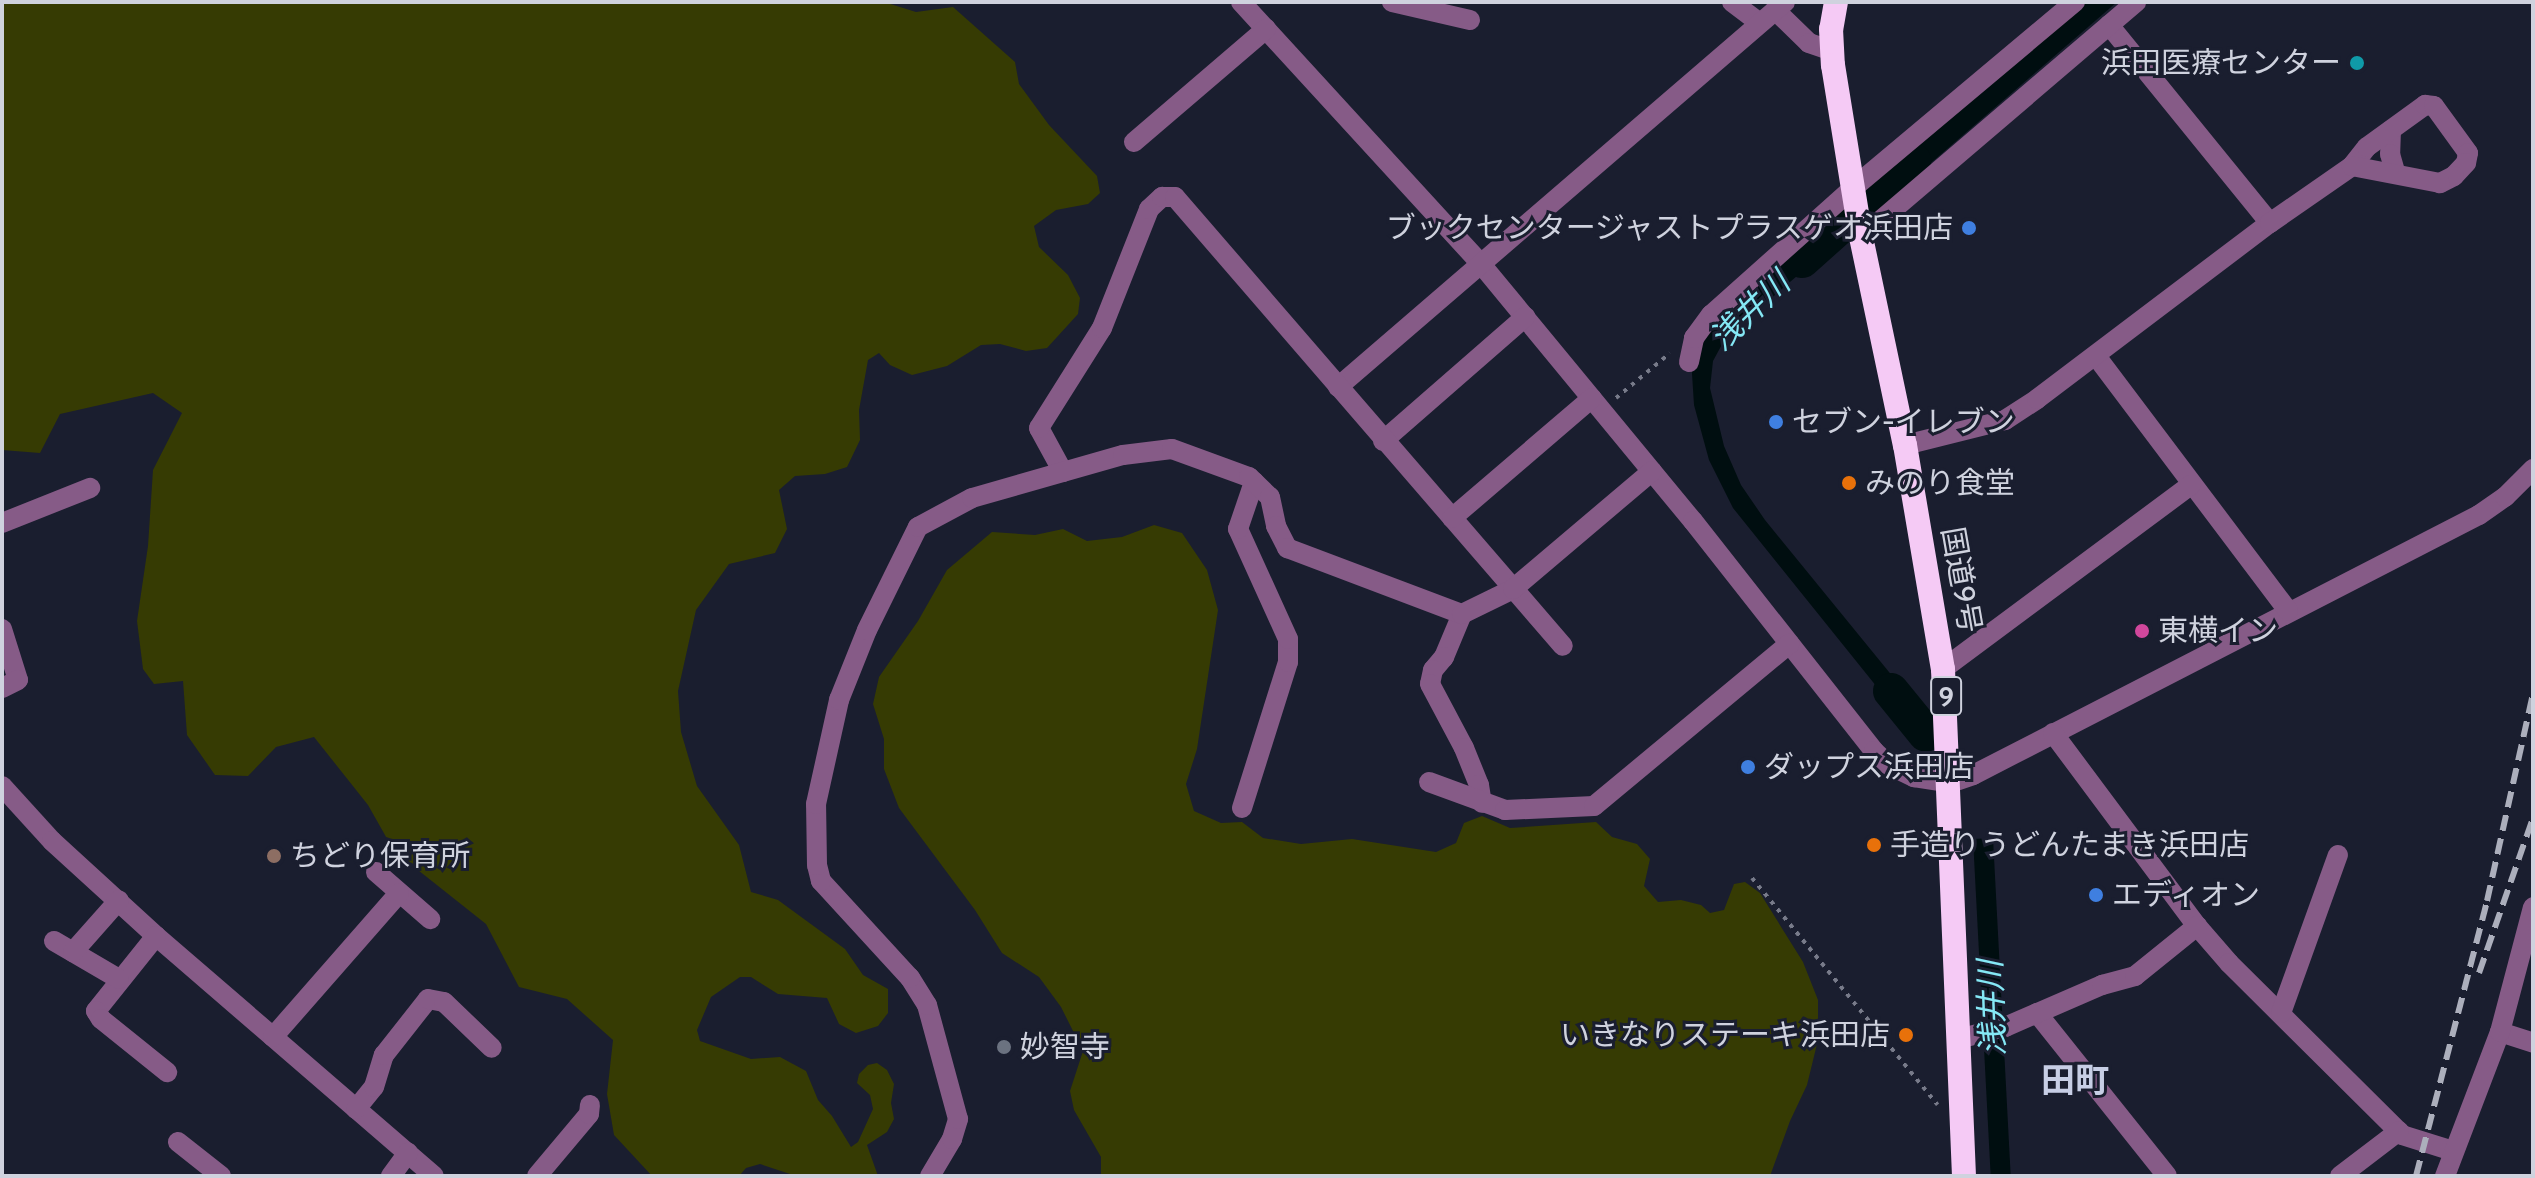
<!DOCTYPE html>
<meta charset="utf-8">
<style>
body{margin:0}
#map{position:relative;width:2535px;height:1178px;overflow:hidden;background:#1a1e2f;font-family:Cabin,"Noto Sans JP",sans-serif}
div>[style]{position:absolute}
.green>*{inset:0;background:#363b03}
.water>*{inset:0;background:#000e10;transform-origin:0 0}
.river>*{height:36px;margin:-18px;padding:0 18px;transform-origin:18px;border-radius:18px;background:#000e10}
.path>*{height:4px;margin-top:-2px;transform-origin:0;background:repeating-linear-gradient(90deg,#787b8a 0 4px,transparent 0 10px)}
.minor>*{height:20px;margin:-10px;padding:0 10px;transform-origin:10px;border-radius:10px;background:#865b87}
.highway>*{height:24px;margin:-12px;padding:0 12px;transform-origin:12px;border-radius:12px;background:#f5caf5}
.rail>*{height:6px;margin-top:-3px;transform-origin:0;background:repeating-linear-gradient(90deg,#acafbc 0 16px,transparent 0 24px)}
.dots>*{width:22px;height:22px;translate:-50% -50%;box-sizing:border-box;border:4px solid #1a1e2f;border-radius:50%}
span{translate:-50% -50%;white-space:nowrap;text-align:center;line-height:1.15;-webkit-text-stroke:6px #1a1e2f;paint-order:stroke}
.shield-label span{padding:2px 6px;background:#1a1e2f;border:2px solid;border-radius:6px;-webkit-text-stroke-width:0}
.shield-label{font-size:28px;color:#cfd2de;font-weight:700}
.poi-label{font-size:30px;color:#cfd2de}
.right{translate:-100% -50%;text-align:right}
.left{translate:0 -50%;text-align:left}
.street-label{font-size:30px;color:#cfd2de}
.water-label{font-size:32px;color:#85e8f5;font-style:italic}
.quarter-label{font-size:34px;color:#c7cee5;font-weight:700}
.frame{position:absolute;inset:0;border:4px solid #cfd2de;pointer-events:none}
</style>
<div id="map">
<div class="green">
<div style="clip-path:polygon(2px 2px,884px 2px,916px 12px,953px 7px,1015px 62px,1019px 84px,1049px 125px,1097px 176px,1100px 193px,1088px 204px,1056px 210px,1034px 226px,1039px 247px,1068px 275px,1080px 298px,1078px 314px,1047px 348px,1026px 351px,1000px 344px,981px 345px,947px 366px,912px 375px,890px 365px,879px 353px,868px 360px,859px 410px,860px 440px,847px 467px,825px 474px,795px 476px,779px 490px,787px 529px,775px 553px,729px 564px,696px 610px,678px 691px,681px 732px,697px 786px,739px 845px,751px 892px,778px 900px,845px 949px,863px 975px,888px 989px,888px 1013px,878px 1026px,856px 1033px,839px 1024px,827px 998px,778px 994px,751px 977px,740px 977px,711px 997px,697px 1030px,700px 1041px,751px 1059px,780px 1057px,806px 1071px,818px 1100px,832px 1116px,851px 1147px,858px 1142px,873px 1109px,870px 1095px,857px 1083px,859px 1074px,868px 1065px,877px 1063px,887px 1070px,894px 1084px,891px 1103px,894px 1119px,887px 1132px,867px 1145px,878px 1176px,796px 1176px,760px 1164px,746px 1168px,739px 1176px,652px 1176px,614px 1135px,607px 1094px,613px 1040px,567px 999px,519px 987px,486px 924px,394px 851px,368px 805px,314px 737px,276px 747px,248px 776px,215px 775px,187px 735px,183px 681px,154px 684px,143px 669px,137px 621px,148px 546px,153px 470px,182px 413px,153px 393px,60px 414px,40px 453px,2px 450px)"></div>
<div style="clip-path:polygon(1154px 525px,1182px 533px,1207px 570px,1218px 610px,1197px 749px,1186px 784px,1194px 811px,1221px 823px,1242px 822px,1263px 838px,1301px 844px,1352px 839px,1436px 852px,1456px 843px,1464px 823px,1482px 816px,1510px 828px,1596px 822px,1612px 837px,1637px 844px,1650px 859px,1644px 886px,1658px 902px,1681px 900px,1701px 905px,1710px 913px,1724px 910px,1734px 884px,1745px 882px,1760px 893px,1803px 962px,1818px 1000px,1818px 1040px,1807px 1085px,1790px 1121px,1770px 1176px,1101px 1176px,1101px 1157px,1074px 1110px,1070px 1091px,1083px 1051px,1061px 1007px,1039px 977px,1002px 953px,975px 910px,899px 808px,884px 769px,884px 739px,873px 704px,879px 677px,918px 621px,947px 570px,992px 532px,1035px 535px,1063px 529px,1087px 541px,1122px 537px)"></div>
</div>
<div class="water">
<div style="clip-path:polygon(2084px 2px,2117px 2px,1880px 207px,1874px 179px)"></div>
<div style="clip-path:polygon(1836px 212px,1839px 240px,1726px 337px,1713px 361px,1710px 388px,1724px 446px,1741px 485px,1765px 520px,1920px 710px,1922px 743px,1733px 508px,1709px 460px,1694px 405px,1691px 358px,1699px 340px)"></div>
<div style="left:1993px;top:838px;width:337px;height:20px;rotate:87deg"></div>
</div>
<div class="river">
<div style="left:1802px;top:260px;width:149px;rotate:-41.7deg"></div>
<div style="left:1891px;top:691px;width:55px;rotate:50.9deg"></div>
</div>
<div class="path">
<div style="left:1616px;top:398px;width:70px;rotate:-39.8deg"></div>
<div style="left:1752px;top:878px;width:293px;rotate:50.7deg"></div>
</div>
<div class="minor">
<div style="left:1241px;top:2px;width:355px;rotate:47.5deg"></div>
<div style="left:1481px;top:264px;width:333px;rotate:50.5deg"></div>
<div style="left:1693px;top:521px;width:293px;rotate:51.8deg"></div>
<div style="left:1874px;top:751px;width:21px;rotate:43deg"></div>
<div style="left:1889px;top:765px;width:28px;rotate:26deg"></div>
<div style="left:1914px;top:777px;width:36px;rotate:9deg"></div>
<div style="left:1950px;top:783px;width:24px;rotate:-19deg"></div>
<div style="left:1973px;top:775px;width:569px;rotate:-27.2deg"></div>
<div style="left:2479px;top:515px;width:32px;rotate:-35deg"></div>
<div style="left:2505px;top:497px;width:40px;rotate:-45deg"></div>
<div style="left:1392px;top:2px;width:80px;rotate:13deg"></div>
<div style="left:1732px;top:2px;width:34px;rotate:37deg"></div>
<div style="left:1775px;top:10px;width:47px;rotate:44.1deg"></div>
<div style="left:1809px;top:43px;width:24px;rotate:19deg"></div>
<div style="left:2109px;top:25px;width:255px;rotate:50.9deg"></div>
<div style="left:2391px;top:130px;width:24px;rotate:92deg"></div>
<div style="left:2390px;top:154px;width:19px;rotate:74deg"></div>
<div style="left:1134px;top:142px;width:174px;rotate:-40.6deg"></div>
<div style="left:1861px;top:237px;width:362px;rotate:-40.5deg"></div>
<div style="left:2096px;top:356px;width:319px;rotate:53deg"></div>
<div style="left:1689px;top:362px;width:25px;rotate:-78deg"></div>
<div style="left:1694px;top:338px;width:29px;rotate:-54deg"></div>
<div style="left:1711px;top:315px;width:191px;rotate:-41.8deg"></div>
<div style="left:1853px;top:188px;width:290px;rotate:-40deg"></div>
<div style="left:1338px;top:387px;width:590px;rotate:-40.74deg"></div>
<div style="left:1383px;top:441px;width:189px;rotate:-41.1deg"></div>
<div style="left:1905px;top:445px;width:103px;rotate:-14deg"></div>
<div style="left:2005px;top:420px;width:38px;rotate:-33deg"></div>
<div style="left:2037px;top:399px;width:292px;rotate:-37.1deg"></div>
<div style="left:2270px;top:223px;width:100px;rotate:-34.8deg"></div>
<div style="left:2352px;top:166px;width:24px;rotate:-52deg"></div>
<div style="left:2367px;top:147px;width:72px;rotate:-35.9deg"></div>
<div style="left:2425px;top:105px;width:9px;rotate:6deg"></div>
<div style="left:2434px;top:106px;width:58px;rotate:54.1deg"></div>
<div style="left:2468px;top:153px;width:10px;rotate:101deg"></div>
<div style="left:2466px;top:163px;width:18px;rotate:133deg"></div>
<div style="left:2454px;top:176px;width:16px;rotate:153deg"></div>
<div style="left:2440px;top:183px;width:90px;rotate:-169.1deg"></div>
<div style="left:1063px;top:472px;width:50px;rotate:-118.6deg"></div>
<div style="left:1039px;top:428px;width:118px;rotate:-57.8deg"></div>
<div style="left:1102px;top:328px;width:128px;rotate:-68.4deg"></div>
<div style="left:1149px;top:209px;width:18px;rotate:-43deg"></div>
<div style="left:1162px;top:197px;width:13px"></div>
<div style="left:1175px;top:197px;width:593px;rotate:49.17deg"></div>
<div style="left:1452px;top:518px;width:184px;rotate:-40.6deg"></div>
<div style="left:2px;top:523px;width:95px;rotate:-21.7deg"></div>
<div style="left:1462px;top:614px;width:47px;rotate:112.7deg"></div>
<div style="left:1444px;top:657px;width:17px;rotate:130deg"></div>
<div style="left:1433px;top:670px;width:14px;rotate:102deg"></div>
<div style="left:1430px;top:684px;width:72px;rotate:62deg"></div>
<div style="left:1464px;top:748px;width:40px;rotate:68deg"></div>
<div style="left:1479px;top:785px;width:18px;rotate:81deg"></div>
<div style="left:2px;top:629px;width:53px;rotate:72.6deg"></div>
<div style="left:18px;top:680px;width:18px;rotate:153deg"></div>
<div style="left:1943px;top:669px;width:309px;rotate:-36.6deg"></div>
<div style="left:2053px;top:733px;width:241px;rotate:53.3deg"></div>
<div style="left:2197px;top:926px;width:49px;rotate:49.1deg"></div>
<div style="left:2229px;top:963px;width:244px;rotate:44.8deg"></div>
<div style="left:2402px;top:1135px;width:53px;rotate:17.4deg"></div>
<div style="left:1429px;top:782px;width:81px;rotate:20.2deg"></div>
<div style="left:1505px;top:810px;width:89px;rotate:-2.6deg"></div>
<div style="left:1594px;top:806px;width:254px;rotate:-39.7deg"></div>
<div style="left:2px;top:786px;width:74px;rotate:47.7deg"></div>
<div style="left:52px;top:841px;width:141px;rotate:42.4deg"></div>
<div style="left:156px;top:936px;width:367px;rotate:40.8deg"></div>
<div style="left:1242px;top:808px;width:153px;rotate:-72.5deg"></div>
<div style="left:1288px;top:662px;width:23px;rotate:-90deg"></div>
<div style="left:1288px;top:639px;width:121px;rotate:-114.4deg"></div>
<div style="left:1238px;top:529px;width:50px;rotate:-71.2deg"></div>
<div style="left:376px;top:872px;width:72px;rotate:41deg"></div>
<div style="left:156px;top:936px;width:96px;rotate:128.7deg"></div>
<div style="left:96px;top:1011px;width:9px;rotate:58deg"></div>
<div style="left:101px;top:1019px;width:85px;rotate:38.8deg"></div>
<div style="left:54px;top:941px;width:75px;rotate:30.3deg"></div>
<div style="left:73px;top:952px;width:69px;rotate:-48.5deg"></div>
<div style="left:2037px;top:1013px;width:208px;rotate:51.4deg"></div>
<div style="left:2281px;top:1013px;width:168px;rotate:-70.2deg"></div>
<div style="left:2500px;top:1032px;width:35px;rotate:18deg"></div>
<div style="left:273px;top:1037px;width:191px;rotate:-48.8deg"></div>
<div style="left:1958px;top:1039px;width:49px;rotate:-14.3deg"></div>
<div style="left:2005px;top:1027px;width:106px;rotate:-23.4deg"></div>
<div style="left:2102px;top:985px;width:34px;rotate:-15deg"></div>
<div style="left:2135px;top:976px;width:80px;rotate:-38.9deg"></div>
<div style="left:356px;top:1109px;width:28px;rotate:-51deg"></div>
<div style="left:374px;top:1087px;width:34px;rotate:-73deg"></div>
<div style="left:384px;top:1055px;width:71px;rotate:-51.8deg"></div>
<div style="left:428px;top:999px;width:16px;rotate:11deg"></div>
<div style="left:444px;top:1002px;width:66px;rotate:43.8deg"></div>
<div style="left:178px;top:1142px;width:55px;rotate:38.3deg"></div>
<div style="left:391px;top:1176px;width:29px;rotate:-54deg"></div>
<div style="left:537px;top:1176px;width:81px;rotate:-50deg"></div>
<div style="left:589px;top:1114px;width:9px;rotate:-84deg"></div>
<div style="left:930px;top:1176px;width:43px;rotate:-59.3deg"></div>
<div style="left:952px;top:1139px;width:21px;rotate:-73deg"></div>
<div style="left:958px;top:1119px;width:118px;rotate:-105.2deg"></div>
<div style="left:927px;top:1005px;width:32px;rotate:-122deg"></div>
<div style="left:910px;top:978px;width:132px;rotate:-132.5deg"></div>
<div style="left:821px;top:881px;width:16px;rotate:-104deg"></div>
<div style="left:817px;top:865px;width:61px;rotate:-90.9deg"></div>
<div style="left:816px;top:804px;width:107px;rotate:-77.5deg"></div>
<div style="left:839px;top:700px;width:75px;rotate:-68.2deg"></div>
<div style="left:867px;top:630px;width:115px;rotate:-63.7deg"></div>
<div style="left:918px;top:527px;width:61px;rotate:-28.2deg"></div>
<div style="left:972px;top:498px;width:157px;rotate:-15.9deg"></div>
<div style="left:1123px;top:455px;width:49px;rotate:-7deg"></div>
<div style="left:1172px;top:449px;width:82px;rotate:20deg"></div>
<div style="left:1249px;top:477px;width:29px;rotate:44deg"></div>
<div style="left:1270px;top:497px;width:30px;rotate:78deg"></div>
<div style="left:1276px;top:526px;width:25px;rotate:63deg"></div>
<div style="left:1287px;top:548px;width:187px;rotate:20.7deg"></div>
<div style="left:1462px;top:614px;width:57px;rotate:-26.1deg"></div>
<div style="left:1513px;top:589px;width:182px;rotate:-40.3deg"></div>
<div style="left:2340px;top:1176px;width:74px;rotate:-37.3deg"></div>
<div style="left:2445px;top:1176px;width:154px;rotate:-69.1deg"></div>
<div style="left:2500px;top:1032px;width:129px;rotate:-75.2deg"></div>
</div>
<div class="highway">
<div style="left:1836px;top:2px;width:27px;rotate:100deg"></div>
<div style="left:1831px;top:29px;width:36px;rotate:87deg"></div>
<div style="left:1833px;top:65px;width:174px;rotate:80.8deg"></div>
<div style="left:1861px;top:237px;width:213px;rotate:78.1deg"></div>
<div style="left:1905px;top:445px;width:227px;rotate:80.4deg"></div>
<div style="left:1943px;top:669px;width:507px;rotate:87.63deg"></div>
</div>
<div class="rail">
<div style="left:2479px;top:973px;width:164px;rotate:-70.8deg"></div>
<div style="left:2416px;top:1176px;width:284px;rotate:-75.5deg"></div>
<div style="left:2487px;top:901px;width:212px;rotate:-77.5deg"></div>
</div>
<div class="dots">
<div style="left:2357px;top:63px;background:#0f9aa8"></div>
<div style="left:1969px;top:228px;background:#3f7fe0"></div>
<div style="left:1776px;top:422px;background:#3f7fe0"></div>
<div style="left:1849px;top:483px;background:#e8710a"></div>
<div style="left:2142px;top:631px;background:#d1479c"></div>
<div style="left:1748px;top:767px;background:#3f7fe0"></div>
<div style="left:1874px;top:845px;background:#e8710a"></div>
<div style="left:274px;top:856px;background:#8d6e63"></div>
<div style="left:2096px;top:895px;background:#3f7fe0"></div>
<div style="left:1906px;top:1035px;background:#e8710a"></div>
<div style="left:1004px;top:1047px;background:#6b7280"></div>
</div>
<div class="shield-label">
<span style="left:1946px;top:696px">9</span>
</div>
<div class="poi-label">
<span class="right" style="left:2341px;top:63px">浜田医療センター</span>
<span class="right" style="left:1953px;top:228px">ブックセンタージャストプラスゲオ浜田店</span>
<span class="left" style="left:1792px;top:422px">セブン-イレブン</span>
<span class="left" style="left:1865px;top:483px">みのり食堂</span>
<span class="left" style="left:2158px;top:631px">東横イン</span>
<span class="left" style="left:1764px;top:767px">ダップス浜田店</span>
<span class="left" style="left:1890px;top:845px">手造りうどんたまき浜田店</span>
<span class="left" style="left:290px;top:856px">ちどり保育所</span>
<span class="left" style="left:2112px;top:895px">エディオン</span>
<span class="right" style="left:1890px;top:1035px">いきなりステーキ浜田店</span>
<span class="left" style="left:1020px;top:1047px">妙智寺</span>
</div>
<div class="street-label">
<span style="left:1961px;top:580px;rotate:80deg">国道9号</span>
</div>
<div class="water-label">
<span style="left:1750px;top:311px;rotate:-44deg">浅井川</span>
<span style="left:1992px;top:1008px;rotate:-92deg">浅井川</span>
</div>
<div class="quarter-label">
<span style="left:2075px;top:1081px">田町</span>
</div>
<div class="frame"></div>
</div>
